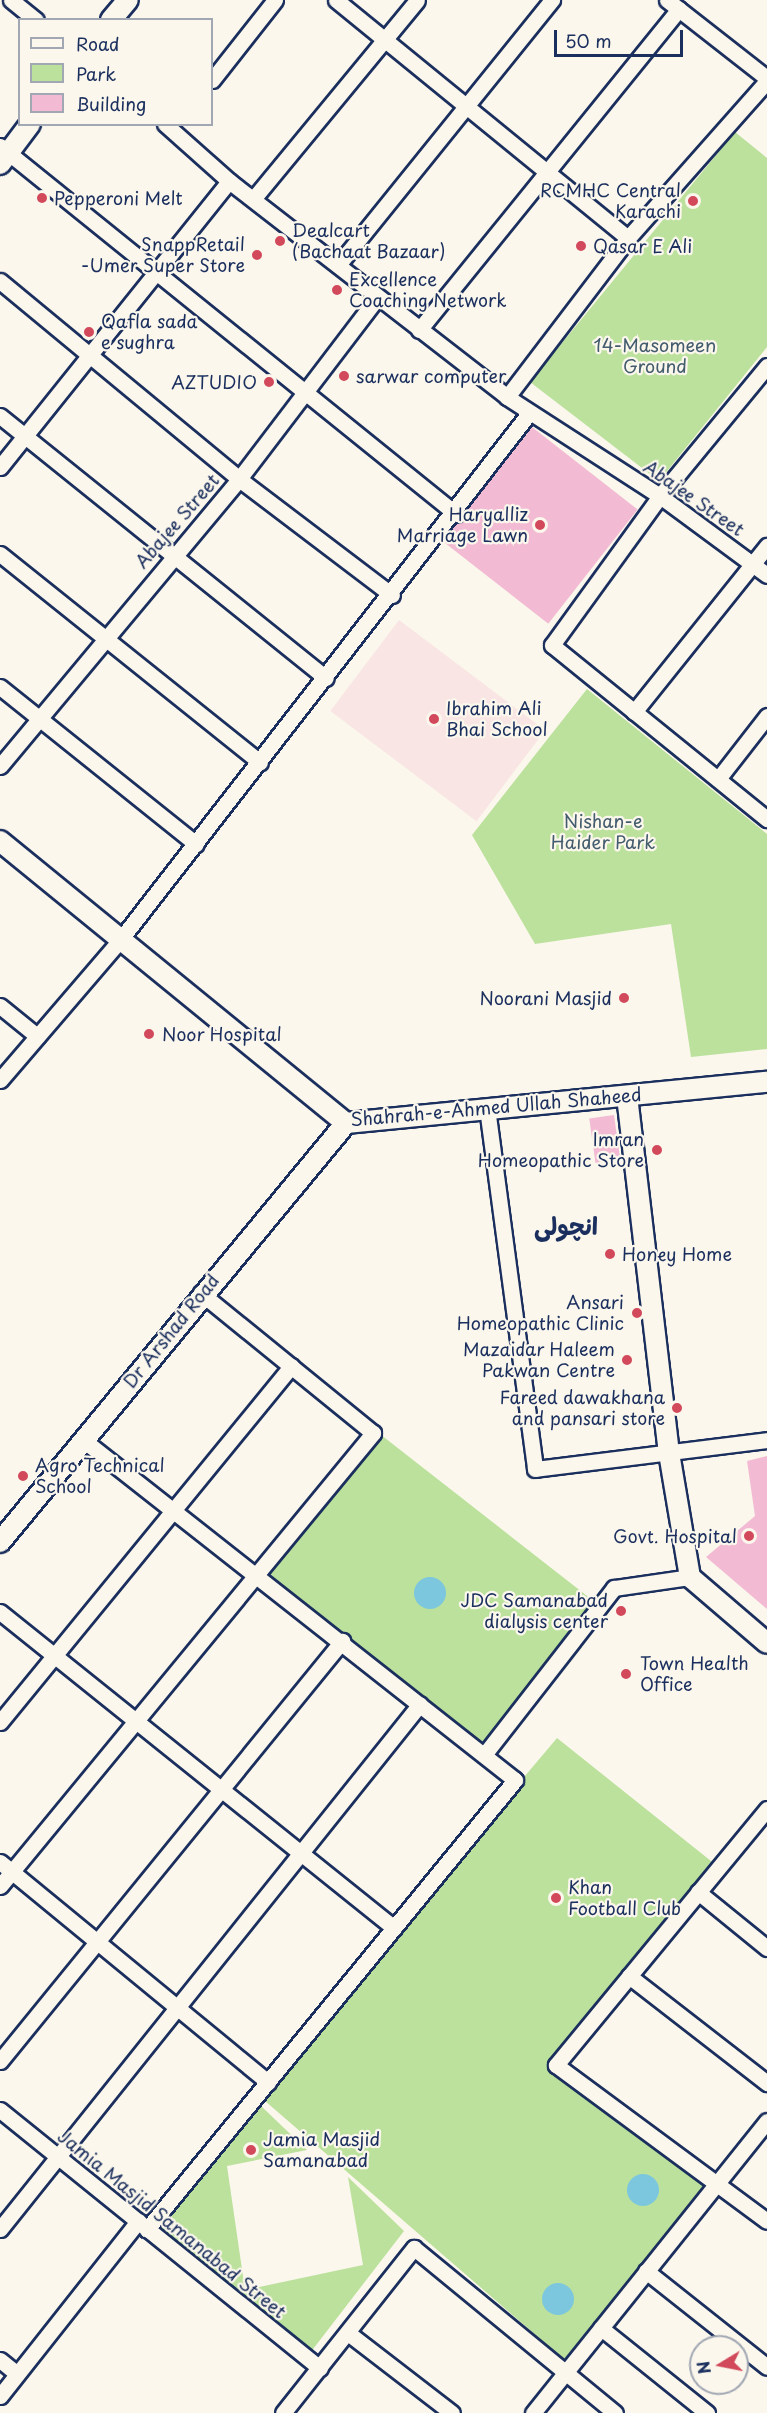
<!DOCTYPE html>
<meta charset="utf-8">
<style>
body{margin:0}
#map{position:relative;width:767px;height:2413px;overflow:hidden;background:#fbf7ec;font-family:"Playpen Sans","Playpen Sans Arabic",sans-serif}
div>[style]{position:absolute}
.built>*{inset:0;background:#f8e5e4;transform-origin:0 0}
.green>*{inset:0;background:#bbe19c;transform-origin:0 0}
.water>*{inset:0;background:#7dc7de}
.round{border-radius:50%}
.building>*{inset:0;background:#f2bbd3;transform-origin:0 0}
.roads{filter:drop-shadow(2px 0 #1b2f5e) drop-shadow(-2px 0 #1b2f5e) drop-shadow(0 2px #1b2f5e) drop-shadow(0 -2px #1b2f5e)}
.minor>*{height:15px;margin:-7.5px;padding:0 7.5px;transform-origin:7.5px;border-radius:7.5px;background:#fbf7ec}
.tertiary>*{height:20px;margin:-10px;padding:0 10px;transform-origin:10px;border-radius:10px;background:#fbf7ec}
.dots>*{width:16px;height:16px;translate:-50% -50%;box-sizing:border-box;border:3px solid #fbf7ec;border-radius:50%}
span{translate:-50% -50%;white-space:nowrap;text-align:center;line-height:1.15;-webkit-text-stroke:4.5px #fbf7ec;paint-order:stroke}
.poi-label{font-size:18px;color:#1b2f5e}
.right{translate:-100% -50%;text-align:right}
.left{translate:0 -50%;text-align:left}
.park-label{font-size:18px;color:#435c6e}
.street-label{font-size:18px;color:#1b2f5e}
.district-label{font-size:24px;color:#1b2f5e;font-weight:700}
.legend{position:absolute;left:18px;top:18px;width:195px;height:108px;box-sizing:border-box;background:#fbf7ec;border:2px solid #a1a7b3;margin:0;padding:8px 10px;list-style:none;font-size:18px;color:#1b2f5e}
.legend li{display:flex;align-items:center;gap:12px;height:30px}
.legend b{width:30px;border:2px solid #a1a7b3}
.north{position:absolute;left:689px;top:2335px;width:60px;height:60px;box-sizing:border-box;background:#fbf7ec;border:2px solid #a1a7b3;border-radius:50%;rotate:260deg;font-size:16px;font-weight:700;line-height:24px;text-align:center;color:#1b2f5e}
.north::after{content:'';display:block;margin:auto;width:21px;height:27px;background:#d1495b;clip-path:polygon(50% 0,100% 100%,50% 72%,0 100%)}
.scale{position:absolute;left:554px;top:30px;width:129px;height:27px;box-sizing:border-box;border:3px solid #1b2f5e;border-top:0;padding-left:8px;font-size:18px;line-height:21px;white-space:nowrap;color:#1b2f5e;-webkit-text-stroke:4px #fbf7ec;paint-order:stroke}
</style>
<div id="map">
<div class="built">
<div style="left:399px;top:620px;width:183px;height:114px;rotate:37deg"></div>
</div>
<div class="green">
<div style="clip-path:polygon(735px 132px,767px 158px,767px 347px,659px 481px,530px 382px)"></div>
<div style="clip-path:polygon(587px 689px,767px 834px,767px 1049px,691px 1057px,671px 924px,535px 944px,472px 835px)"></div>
<div style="left:376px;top:1431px;width:285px;height:185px;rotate:38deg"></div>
<div style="clip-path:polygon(557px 1738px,716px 1865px,556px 2065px,717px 2183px,568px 2363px,257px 2094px)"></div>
<div style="clip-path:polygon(260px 2105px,307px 2150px,227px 2166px,245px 2290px,363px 2265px,348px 2177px,404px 2231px,310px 2353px,153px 2229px)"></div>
</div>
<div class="water">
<div class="round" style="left:414px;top:1577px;width:32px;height:32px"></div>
<div class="round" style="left:627px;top:2174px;width:32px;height:32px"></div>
<div class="round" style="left:542px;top:2283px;width:32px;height:32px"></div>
</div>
<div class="building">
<div style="left:532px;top:427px;width:134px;height:145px;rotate:38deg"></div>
<div style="left:614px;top:1115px;width:45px;height:25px;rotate:82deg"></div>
<div style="clip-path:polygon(767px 1456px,767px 1609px,706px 1557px,755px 1516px,747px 1461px)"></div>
</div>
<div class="roads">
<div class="minor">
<div style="left:11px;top:0;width:32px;rotate:39deg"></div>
<div style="left:336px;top:0;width:377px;rotate:39.2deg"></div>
<div style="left:667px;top:0;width:127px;rotate:38deg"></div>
<div style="left:212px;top:80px;width:102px;rotate:-51.8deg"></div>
<div style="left:165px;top:124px;width:86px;rotate:41.7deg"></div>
<div style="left:229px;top:181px;width:352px;rotate:37.8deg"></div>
<div style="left:507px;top:397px;width:182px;rotate:32.9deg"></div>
<div style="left:660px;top:496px;width:133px;rotate:36.4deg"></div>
<div style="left:0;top:146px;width:586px;rotate:38.9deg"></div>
<div style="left:254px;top:198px;width:256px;rotate:-50.5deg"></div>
<div style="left:338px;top:265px;width:341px;rotate:-51.1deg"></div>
<div style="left:0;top:281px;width:310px;rotate:39.6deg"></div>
<div style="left:239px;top:479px;width:192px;rotate:37.2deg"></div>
<div style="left:419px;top:330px;width:413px;rotate:-51deg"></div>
<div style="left:767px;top:366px;width:168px;rotate:129.5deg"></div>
<div style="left:660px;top:496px;width:184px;rotate:125.9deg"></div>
<div style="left:552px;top:645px;width:277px;rotate:39deg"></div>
<div style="left:507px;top:397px;width:200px;rotate:-52.7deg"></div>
<div style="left:628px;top:238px;width:210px;rotate:-48.5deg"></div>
<div style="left:0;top:416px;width:418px;rotate:38.8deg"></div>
<div style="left:0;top:467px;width:366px;rotate:-51.3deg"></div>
<div style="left:0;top:554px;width:333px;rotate:38.7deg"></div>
<div style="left:0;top:687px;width:251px;rotate:38.7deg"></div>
<div style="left:634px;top:712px;width:213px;rotate:-51.3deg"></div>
<div style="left:0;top:766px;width:373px;rotate:-50.2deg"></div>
<div style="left:239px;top:479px;width:228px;rotate:-52.7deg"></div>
<div style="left:718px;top:779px;width:80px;rotate:-52.1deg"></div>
<div style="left:0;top:1006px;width:48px;rotate:39deg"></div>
<div style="left:0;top:1080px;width:184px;rotate:-49.4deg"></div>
<div style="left:120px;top:940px;width:668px;rotate:-52.17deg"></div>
<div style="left:487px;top:1108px;width:364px;rotate:82.4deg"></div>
<div style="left:535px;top:1469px;width:234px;rotate:-7.1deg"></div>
<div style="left:82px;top:1439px;width:551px;rotate:38.22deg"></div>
<div style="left:515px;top:1780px;width:581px;rotate:129.34deg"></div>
<div style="left:0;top:1612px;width:505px;rotate:38.73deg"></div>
<div style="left:0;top:1722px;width:460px;rotate:-50.7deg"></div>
<div style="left:484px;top:1755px;width:212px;rotate:-52.1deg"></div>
<div style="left:614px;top:1588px;width:77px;rotate:-8.2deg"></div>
<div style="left:767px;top:1809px;width:332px;rotate:129.5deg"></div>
<div style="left:556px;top:2065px;width:262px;rotate:36.5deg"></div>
<div style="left:0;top:1862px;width:347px;rotate:39.4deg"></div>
<div style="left:0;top:1886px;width:587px;rotate:-50.53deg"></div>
<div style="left:373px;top:1433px;width:222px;rotate:-140.9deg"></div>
<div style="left:698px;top:1892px;width:89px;rotate:39.1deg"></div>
<div style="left:629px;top:1976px;width:175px;rotate:37.8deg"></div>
<div style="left:0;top:2061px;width:542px;rotate:-50.84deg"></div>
<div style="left:0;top:2110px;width:411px;rotate:38.9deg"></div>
<div style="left:0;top:2229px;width:672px;rotate:-51.34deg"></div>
<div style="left:646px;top:2271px;width:154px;rotate:38.4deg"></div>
<div style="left:601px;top:2328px;width:136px;rotate:38.7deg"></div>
<div style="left:348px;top:2333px;width:131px;rotate:37.6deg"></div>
<div style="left:0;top:2360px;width:22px;rotate:39deg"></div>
<div style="left:0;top:2396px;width:223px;rotate:-51.7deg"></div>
<div style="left:283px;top:2413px;width:211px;rotate:-51.6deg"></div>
<div style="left:414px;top:2248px;width:260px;rotate:39.4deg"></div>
<div style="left:533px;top:2413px;width:374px;rotate:-51.3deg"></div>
</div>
<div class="tertiary">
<div style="left:111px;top:20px;width:26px;rotate:-50deg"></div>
<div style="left:0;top:164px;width:50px;rotate:-53.1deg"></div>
<div style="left:0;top:841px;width:446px;rotate:39.2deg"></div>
<div style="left:346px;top:1123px;width:423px;rotate:-5.6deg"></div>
<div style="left:627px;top:1096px;width:359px;rotate:83.3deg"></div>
<div style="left:669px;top:1453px;width:126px;rotate:80.4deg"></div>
<div style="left:690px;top:1577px;width:101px;rotate:40.6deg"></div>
<div style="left:0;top:1542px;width:543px;rotate:-50.45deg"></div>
</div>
</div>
<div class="dots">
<div style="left:42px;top:198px;background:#d1495b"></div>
<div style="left:693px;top:201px;background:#d1495b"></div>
<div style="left:280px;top:241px;background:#d1495b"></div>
<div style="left:581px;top:246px;background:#d1495b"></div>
<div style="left:257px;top:255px;background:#d1495b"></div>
<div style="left:337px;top:290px;background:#d1495b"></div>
<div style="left:89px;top:332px;background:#d1495b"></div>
<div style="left:344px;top:376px;background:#d1495b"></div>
<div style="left:269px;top:382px;background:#d1495b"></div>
<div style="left:540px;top:525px;background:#d1495b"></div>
<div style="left:434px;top:719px;background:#d1495b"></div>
<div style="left:624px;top:998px;background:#d1495b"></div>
<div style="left:149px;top:1034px;background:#d1495b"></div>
<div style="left:657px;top:1150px;background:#d1495b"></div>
<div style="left:610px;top:1254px;background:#d1495b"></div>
<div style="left:637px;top:1313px;background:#d1495b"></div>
<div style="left:627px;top:1360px;background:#d1495b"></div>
<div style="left:677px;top:1408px;background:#d1495b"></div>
<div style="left:23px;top:1476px;background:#d1495b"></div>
<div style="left:749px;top:1536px;background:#d1495b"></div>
<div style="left:621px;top:1611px;background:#d1495b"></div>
<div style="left:626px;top:1674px;background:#d1495b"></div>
<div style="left:556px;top:1898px;background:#d1495b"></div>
<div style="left:251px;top:2150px;background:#d1495b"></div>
</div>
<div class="poi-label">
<span class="right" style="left:681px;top:201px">RCMHC Central<br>Karachi</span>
<span class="left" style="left:54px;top:198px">Pepperoni Melt</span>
<span class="left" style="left:292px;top:241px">Dealcart<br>(Bachaat Bazaar)</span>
<span class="right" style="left:245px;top:255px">SnappRetail<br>-Umer Super Store</span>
<span class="left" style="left:593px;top:246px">Qasar E Ali</span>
<span class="left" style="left:349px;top:290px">Excellence<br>Coaching Network</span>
<span class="left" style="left:101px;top:332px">Qafla sada<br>e sughra</span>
<span class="left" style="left:356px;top:376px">sarwar computer</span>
<span class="right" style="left:257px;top:382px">AZTUDIO</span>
<span class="right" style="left:528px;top:525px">Haryalliz<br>Marriage Lawn</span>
<span class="left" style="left:446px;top:719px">Ibrahim Ali<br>Bhai School</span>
<span class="right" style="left:612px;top:998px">Noorani Masjid</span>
<span class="left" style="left:162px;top:1034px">Noor Hospital</span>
<span class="right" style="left:644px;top:1150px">Imran<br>Homeopathic Store</span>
<span class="left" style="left:622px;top:1254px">Honey Home</span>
<span class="right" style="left:624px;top:1313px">Ansari<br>Homeopathic Clinic</span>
<span class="right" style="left:615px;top:1360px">Mazaidar Haleem<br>Pakwan Centre</span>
<span class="right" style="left:665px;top:1408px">Fareed dawakhana<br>and pansari store</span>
<span class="left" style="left:35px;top:1476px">Agro Technical<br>School</span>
<span class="right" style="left:737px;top:1536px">Govt. Hospital</span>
<span class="right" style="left:608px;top:1611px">JDC Samanabad<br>dialysis center</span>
<span class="left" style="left:640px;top:1674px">Town Health<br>Office</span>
<span class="left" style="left:568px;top:1898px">Khan<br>Football Club</span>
<span class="left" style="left:263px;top:2150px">Jamia Masjid<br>Samanabad</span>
</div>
<div class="park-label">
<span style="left:655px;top:356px">14-Masomeen<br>Ground</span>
<span style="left:603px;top:832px">Nishan-e<br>Haider Park</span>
</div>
<div class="street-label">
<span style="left:694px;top:498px;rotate:35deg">Abajee Street</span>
<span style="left:177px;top:521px;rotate:-49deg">Abajee Street</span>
<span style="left:496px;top:1107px;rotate:-5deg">Shahrah-e-Ahmed Ullah Shaheed</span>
<span style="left:171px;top:1331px;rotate:-51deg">Dr Arshad Road</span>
<span style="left:172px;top:2224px;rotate:39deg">Jamia Masjid Samanabad Street</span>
</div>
<div class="district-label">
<span style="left:566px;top:1226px">انچولی</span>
</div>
<ul class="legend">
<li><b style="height:8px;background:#fbf7ec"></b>Road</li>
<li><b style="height:16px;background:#bbe19c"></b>Park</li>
<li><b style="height:16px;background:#f2bbd3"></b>Building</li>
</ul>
<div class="north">N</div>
<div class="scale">50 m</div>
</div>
